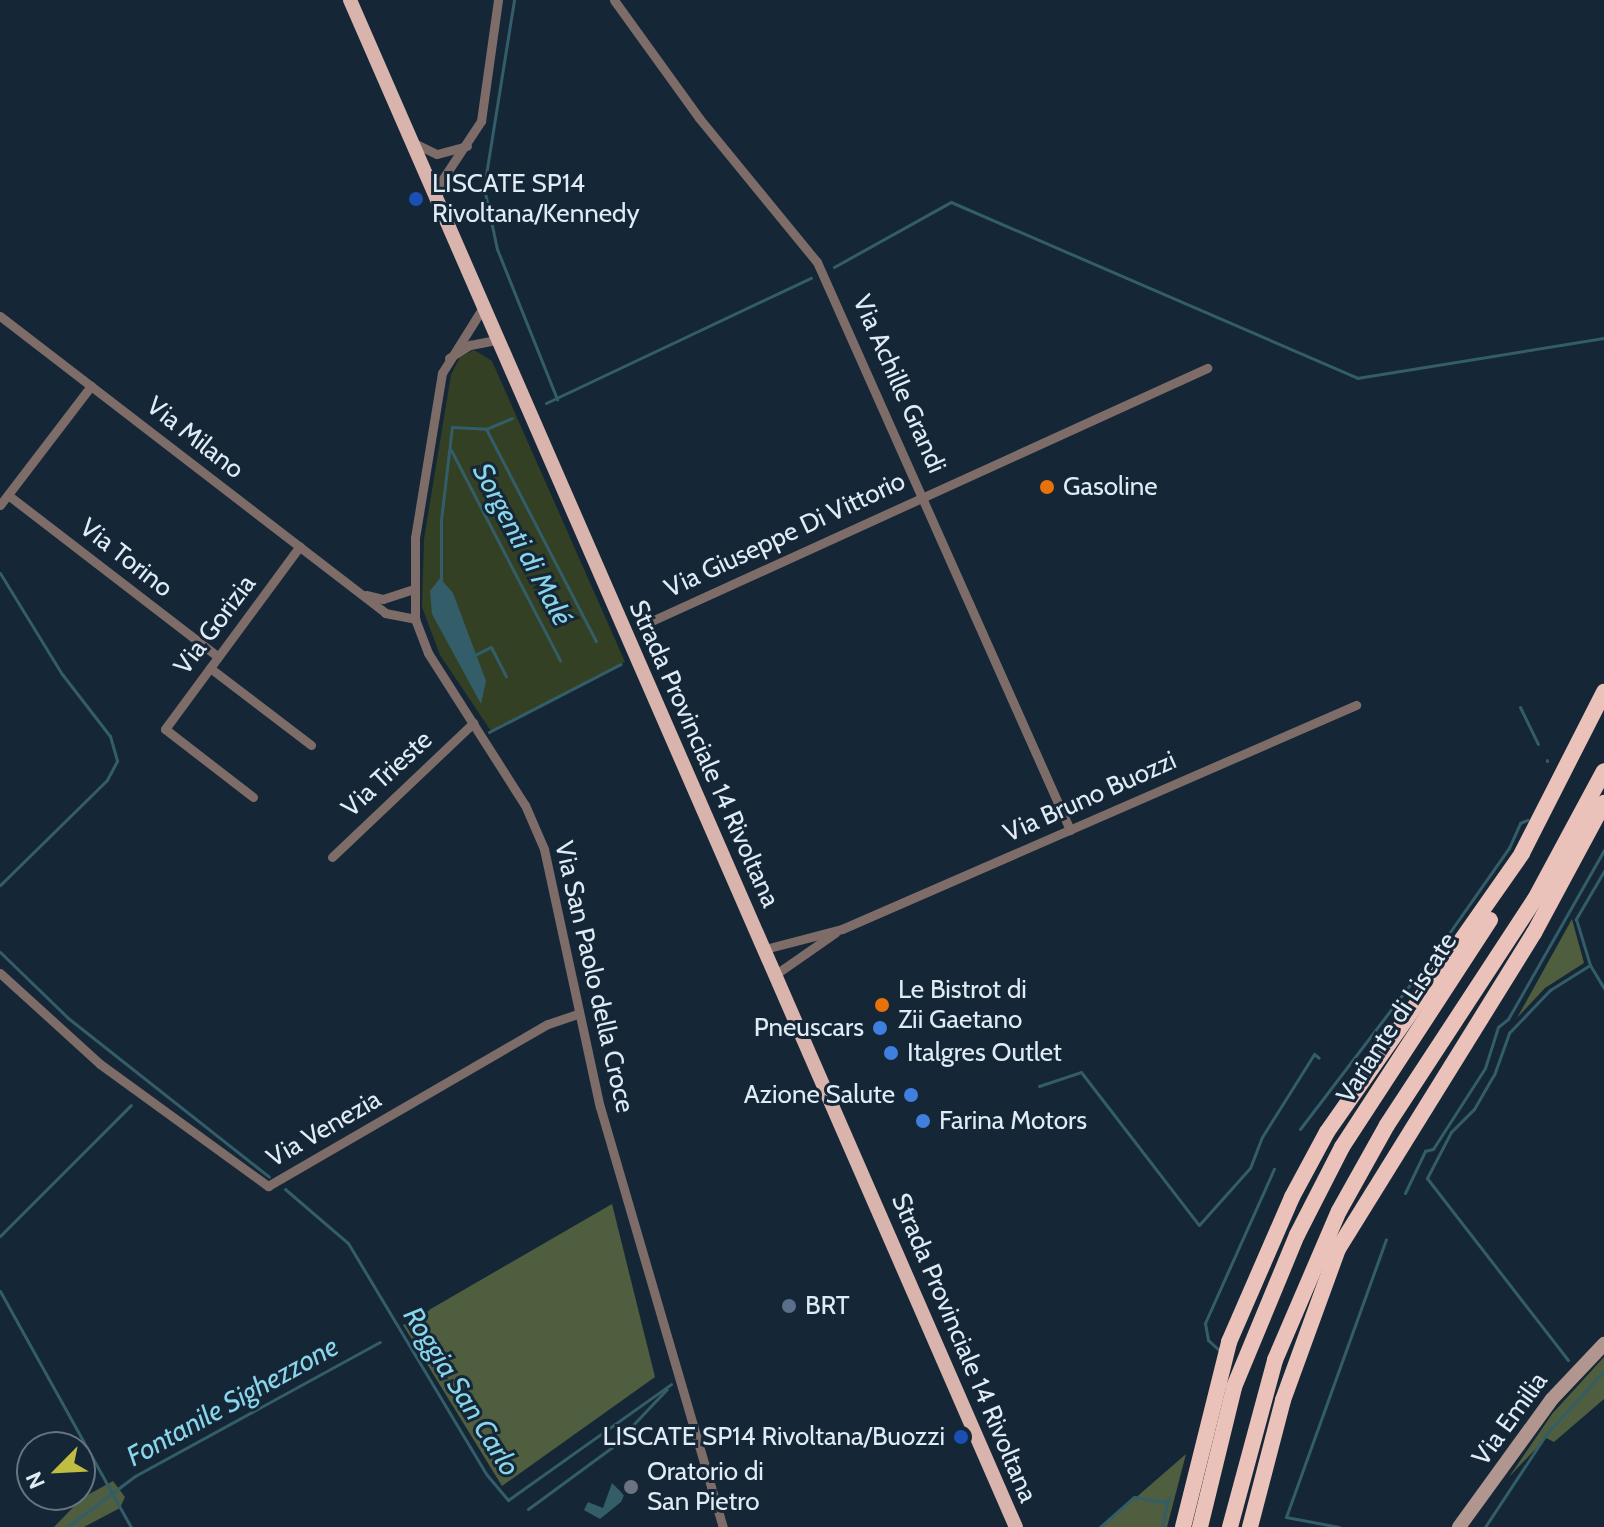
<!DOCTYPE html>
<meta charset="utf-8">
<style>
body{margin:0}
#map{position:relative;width:1604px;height:1527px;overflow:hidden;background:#152736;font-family:Cabin,sans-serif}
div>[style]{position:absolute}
.green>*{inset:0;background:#334024}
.forest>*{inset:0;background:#4f5e3f}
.water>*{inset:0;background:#335d69}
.stream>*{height:3px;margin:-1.5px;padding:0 1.5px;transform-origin:1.5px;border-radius:1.5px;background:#335d69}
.minor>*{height:9px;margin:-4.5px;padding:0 4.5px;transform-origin:4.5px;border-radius:4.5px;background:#7e6c69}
.secondary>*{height:14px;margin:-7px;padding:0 7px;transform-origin:7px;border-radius:7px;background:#b1958f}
.primary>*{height:14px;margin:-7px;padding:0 7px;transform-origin:7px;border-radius:7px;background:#d9b4ad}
.trunk>*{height:16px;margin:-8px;padding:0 8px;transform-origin:8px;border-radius:8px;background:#ebc2ba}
.dots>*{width:22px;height:22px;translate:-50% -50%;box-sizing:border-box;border:4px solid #152736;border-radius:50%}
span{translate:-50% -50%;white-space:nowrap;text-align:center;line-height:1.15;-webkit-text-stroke:6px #152736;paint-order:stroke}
.poi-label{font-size:26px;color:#dfebf5}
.left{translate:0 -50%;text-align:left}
.right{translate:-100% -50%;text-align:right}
.street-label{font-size:26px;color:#dfebf5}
.water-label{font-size:28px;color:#89d5eb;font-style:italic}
.north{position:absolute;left:16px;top:1431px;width:80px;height:80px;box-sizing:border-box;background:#152736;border:2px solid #667582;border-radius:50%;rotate:246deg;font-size:22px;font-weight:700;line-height:32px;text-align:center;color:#dfebf5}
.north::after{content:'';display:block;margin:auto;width:28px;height:36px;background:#bfbe41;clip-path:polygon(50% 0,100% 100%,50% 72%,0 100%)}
</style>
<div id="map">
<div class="green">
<div style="clip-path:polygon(474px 350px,492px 361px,625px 662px,491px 731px,440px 655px,422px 607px,424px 539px,451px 375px,460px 357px)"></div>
</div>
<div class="forest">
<div style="clip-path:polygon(1572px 919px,1584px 963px,1545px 988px,1517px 1018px)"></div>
<div style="clip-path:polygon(612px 1204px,655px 1377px,502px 1486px,403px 1325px)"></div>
<div style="clip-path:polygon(1604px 1357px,1604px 1399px,1554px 1442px,1546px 1438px,1509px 1477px,1552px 1414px)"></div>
<div style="clip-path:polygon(1186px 1454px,1167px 1527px,1102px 1527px)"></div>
<div style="clip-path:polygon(113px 1481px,125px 1497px,120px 1508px,84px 1527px,54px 1527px,82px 1498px)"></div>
</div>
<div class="water">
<div style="clip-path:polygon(440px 578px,453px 593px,486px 681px,481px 704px,432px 614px,430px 591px)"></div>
<div style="clip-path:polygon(612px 1483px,624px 1495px,621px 1502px,600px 1519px,584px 1510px,588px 1502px,603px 1508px)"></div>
</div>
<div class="stream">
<div style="left:514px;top:0;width:190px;rotate:99.1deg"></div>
<div style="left:484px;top:188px;width:62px;rotate:78deg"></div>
<div style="left:497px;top:249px;width:162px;rotate:68.2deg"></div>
<div style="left:834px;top:267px;width:134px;rotate:-29.1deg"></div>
<div style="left:951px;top:202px;width:443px;rotate:23.4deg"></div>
<div style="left:1357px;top:378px;width:250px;rotate:-9.2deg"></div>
<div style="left:546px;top:403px;width:293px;rotate:-25.3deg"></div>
<div style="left:486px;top:429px;width:239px;rotate:62.6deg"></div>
<div style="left:451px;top:450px;width:237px;rotate:62.6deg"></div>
<div style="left:0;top:573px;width:119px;rotate:58.5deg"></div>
<div style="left:62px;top:674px;width:78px;rotate:52.3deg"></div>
<div style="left:110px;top:736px;width:26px;rotate:74deg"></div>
<div style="left:117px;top:761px;width:21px;rotate:118deg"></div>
<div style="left:107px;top:780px;width:150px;rotate:135.5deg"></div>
<div style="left:441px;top:580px;width:60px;rotate:-90deg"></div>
<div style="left:441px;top:520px;width:94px;rotate:-83.3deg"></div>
<div style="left:452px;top:427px;width:34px;rotate:3deg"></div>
<div style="left:486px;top:429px;width:28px;rotate:-23deg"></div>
<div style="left:473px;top:656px;width:20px;rotate:-27deg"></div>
<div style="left:491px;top:647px;width:33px;rotate:63deg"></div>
<div style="left:1520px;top:707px;width:41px;rotate:64.1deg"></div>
<div style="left:489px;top:732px;width:148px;rotate:-27.3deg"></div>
<div style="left:1547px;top:760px;width:1px;rotate:90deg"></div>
<div style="left:1604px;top:871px;width:56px;rotate:120.3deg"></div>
<div style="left:1576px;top:919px;width:48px;rotate:73.1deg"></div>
<div style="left:1590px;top:965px;width:27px;rotate:59deg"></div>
<div style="left:0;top:952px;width:95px;rotate:44.1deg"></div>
<div style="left:68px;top:1018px;width:256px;rotate:38.3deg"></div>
<div style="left:1039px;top:1086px;width:44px;rotate:-18.4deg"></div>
<div style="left:1081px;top:1072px;width:193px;rotate:52.4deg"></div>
<div style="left:1199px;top:1225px;width:76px;rotate:-48.2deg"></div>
<div style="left:1250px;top:1168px;width:33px;rotate:-69deg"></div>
<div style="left:1262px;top:1137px;width:98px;rotate:-57.9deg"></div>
<div style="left:1314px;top:1054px;width:6px;rotate:39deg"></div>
<div style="left:1300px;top:1129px;width:239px;rotate:-52.7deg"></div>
<div style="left:1445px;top:939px;width:111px;rotate:-54.9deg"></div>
<div style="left:1509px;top:848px;width:27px;rotate:-66deg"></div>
<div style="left:1520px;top:823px;width:8px;rotate:-23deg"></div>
<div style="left:285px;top:1189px;width:83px;rotate:40.6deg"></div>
<div style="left:348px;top:1243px;width:270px;rotate:59.1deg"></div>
<div style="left:487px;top:1475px;width:33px;rotate:50deg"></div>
<div style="left:508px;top:1500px;width:200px;rotate:-35.4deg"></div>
<div style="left:1405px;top:1193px;width:47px;rotate:-64.5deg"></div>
<div style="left:1425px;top:1151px;width:8px;rotate:-14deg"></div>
<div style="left:1433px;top:1149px;width:96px;rotate:-57.3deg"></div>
<div style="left:1485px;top:1068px;width:43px;rotate:-72.4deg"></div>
<div style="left:1498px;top:1027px;width:13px;rotate:-39deg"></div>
<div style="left:1508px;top:1019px;width:194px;rotate:-60.4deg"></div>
<div style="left:0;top:1236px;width:185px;rotate:-45deg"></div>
<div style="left:0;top:1291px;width:270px;rotate:61deg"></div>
<div style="left:1219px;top:1350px;width:15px;rotate:-138deg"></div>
<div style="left:1208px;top:1340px;width:17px;rotate:-100deg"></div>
<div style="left:1205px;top:1323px;width:169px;rotate:-65.9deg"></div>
<div style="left:1568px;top:1360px;width:230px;rotate:-127.8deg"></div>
<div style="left:1427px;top:1178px;width:52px;rotate:-62.4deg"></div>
<div style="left:1451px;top:1132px;width:33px;rotate:-45deg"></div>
<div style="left:1474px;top:1109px;width:39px;rotate:-60deg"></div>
<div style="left:1494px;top:1075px;width:45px;rotate:-70.3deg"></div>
<div style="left:1509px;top:1033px;width:59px;rotate:-46.4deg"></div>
<div style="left:1550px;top:990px;width:47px;rotate:-32deg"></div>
<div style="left:528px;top:1509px;width:103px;rotate:-36.3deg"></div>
<div style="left:611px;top:1448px;width:81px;rotate:-46.5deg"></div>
<div style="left:67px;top:1527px;width:85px;rotate:-36.9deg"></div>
<div style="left:135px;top:1476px;width:279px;rotate:-28.7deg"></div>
<div style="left:1100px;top:1527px;width:45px;rotate:-41.4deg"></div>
<div style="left:1134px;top:1497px;width:33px;rotate:9deg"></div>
<div style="left:1162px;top:1527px;width:30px;rotate:-78deg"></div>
<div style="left:1339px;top:1527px;width:54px;rotate:-169.3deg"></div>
<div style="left:1286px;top:1517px;width:295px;rotate:-70.2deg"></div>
<div style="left:1485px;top:1527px;width:113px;rotate:-56.6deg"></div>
<div style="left:1547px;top:1433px;width:84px;rotate:-47.4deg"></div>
</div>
<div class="minor">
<div style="left:614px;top:0;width:145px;rotate:54.2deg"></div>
<div style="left:699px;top:118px;width:186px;rotate:50.7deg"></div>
<div style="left:817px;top:262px;width:622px;rotate:65.99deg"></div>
<div style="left:414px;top:143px;width:25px;rotate:26deg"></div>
<div style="left:437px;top:154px;width:31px;rotate:-15deg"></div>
<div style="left:437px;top:198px;width:19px;rotate:-74deg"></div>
<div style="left:442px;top:180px;width:71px;rotate:-56.5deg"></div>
<div style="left:481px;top:121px;width:122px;rotate:-82deg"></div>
<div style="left:482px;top:309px;width:75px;rotate:122deg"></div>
<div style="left:442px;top:373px;width:167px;rotate:99.3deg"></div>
<div style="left:415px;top:538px;width:81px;rotate:90deg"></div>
<div style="left:415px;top:619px;width:36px;rotate:69deg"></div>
<div style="left:428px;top:653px;width:180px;rotate:57.5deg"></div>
<div style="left:525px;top:805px;width:48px;rotate:66.6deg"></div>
<div style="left:544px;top:849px;width:264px;rotate:77.8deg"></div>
<div style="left:600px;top:1107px;width:438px;rotate:73.7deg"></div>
<div style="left:0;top:316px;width:486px;rotate:37.6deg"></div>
<div style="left:385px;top:613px;width:31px;rotate:11deg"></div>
<div style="left:449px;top:358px;width:25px;rotate:-32deg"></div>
<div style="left:470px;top:345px;width:25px;rotate:-11deg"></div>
<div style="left:8px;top:495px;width:265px;rotate:37.6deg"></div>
<div style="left:0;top:505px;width:150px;rotate:-52.6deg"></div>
<div style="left:366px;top:595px;width:17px;rotate:13deg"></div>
<div style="left:383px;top:599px;width:29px;rotate:-18deg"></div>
<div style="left:645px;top:624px;width:618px;rotate:-24.49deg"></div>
<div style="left:210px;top:668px;width:127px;rotate:37.3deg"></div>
<div style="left:253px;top:797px;width:111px;rotate:-142.3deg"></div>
<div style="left:165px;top:729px;width:227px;rotate:-53.6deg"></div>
<div style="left:332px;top:857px;width:195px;rotate:-43.5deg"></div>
<div style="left:765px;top:949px;width:80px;rotate:-14.6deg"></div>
<div style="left:842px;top:929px;width:561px;rotate:-23.55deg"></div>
<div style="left:0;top:973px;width:135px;rotate:42.3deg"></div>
<div style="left:100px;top:1064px;width:208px;rotate:36deg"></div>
<div style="left:268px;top:1186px;width:323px;rotate:-30.1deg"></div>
<div style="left:548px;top:1024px;width:31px;rotate:-19deg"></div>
<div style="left:776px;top:974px;width:72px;rotate:-34.8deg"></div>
</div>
<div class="secondary">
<div style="left:1459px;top:1527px;width:158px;rotate:-54deg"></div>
<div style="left:1552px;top:1399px;width:76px;rotate:-46.6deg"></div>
</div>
<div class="primary">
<div style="left:350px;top:0;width:1666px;rotate:66.44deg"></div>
</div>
<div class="trunk">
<div style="left:1183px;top:1527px;width:191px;rotate:-76deg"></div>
<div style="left:1229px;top:1342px;width:158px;rotate:-66.5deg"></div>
<div style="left:1292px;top:1197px;width:74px;rotate:-61.7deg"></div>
<div style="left:1327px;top:1132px;width:340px;rotate:-55deg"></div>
<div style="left:1522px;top:853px;width:181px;rotate:-63deg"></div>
<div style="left:1200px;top:1527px;width:144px;rotate:-76.3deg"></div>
<div style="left:1234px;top:1387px;width:165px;rotate:-67.5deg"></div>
<div style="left:1297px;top:1235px;width:99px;rotate:-62.9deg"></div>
<div style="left:1342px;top:1147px;width:271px;rotate:-56.9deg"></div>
<div style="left:1230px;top:1527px;width:173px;rotate:-74.9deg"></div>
<div style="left:1275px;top:1360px;width:162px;rotate:-66.8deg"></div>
<div style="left:1339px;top:1211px;width:98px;rotate:-60.8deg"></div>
<div style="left:1387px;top:1125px;width:270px;rotate:-56.8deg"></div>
<div style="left:1535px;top:899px;width:145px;rotate:-61.7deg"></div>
<div style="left:1250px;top:1527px;width:131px;rotate:-75.4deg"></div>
<div style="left:1283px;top:1400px;width:161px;rotate:-70deg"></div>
<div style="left:1338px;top:1249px;width:372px;rotate:-58.2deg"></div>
<div style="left:1534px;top:933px;width:148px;rotate:-61.7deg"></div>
</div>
<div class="dots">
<div style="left:416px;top:199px;background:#1a4fb4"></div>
<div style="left:1047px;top:487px;background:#e8710a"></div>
<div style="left:882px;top:1005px;background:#e8710a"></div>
<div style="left:880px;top:1028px;background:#3f7fe0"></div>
<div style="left:891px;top:1053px;background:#3f7fe0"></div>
<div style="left:911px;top:1095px;background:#3f7fe0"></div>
<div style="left:923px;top:1121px;background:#3f7fe0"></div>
<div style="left:789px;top:1306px;background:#5c6f8a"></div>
<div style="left:961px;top:1437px;background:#1a4fb4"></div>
<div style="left:631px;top:1487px;background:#6b7280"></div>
</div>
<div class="poi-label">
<span class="left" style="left:432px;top:199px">LISCATE SP14<br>Rivoltana/Kennedy</span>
<span class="left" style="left:1063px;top:487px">Gasoline</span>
<span class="left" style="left:898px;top:1005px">Le Bistrot di<br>Zii Gaetano</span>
<span class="right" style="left:864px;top:1028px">Pneuscars</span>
<span class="left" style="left:907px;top:1053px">Italgres Outlet</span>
<span class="right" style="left:895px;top:1095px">Azione Salute</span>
<span class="left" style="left:939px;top:1121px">Farina Motors</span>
<span class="left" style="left:805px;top:1306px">BRT</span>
<span class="right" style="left:945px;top:1437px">LISCATE SP14 Rivoltana/Buozzi</span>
<span class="left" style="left:647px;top:1487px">Oratorio di<br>San Pietro</span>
</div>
<div class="street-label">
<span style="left:899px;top:384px;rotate:66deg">Via Achille Grandi</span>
<span style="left:195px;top:438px;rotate:38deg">Via Milano</span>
<span style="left:785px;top:535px;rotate:-25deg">Via Giuseppe Di Vittorio</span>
<span style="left:126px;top:558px;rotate:38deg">Via Torino</span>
<span style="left:215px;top:625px;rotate:-53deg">Via Gorizia</span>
<span style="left:704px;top:754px;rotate:66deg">Strada Provinciale 14 Rivoltana</span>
<span style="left:387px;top:774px;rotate:-43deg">Via Trieste</span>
<span style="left:1090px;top:797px;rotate:-24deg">Via Bruno Buozzi</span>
<span style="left:594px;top:977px;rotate:77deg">Via San Paolo della Croce</span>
<span style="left:1397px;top:1018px;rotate:-57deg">Variante di Liscate</span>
<span style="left:324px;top:1129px;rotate:-30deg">Via Venezia</span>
<span style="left:964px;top:1348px;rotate:67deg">Strada Provinciale 14 Rivoltana</span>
<span style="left:1510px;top:1419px;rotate:-54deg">Via Emilia</span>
</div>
<div class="water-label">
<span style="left:523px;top:544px;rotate:62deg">Sorgenti di Malé</span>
<span style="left:462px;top:1391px;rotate:58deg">Roggia San Carlo</span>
<span style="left:232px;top:1401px;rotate:-29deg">Fontanile Sighezzone</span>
</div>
<div class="north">N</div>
</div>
